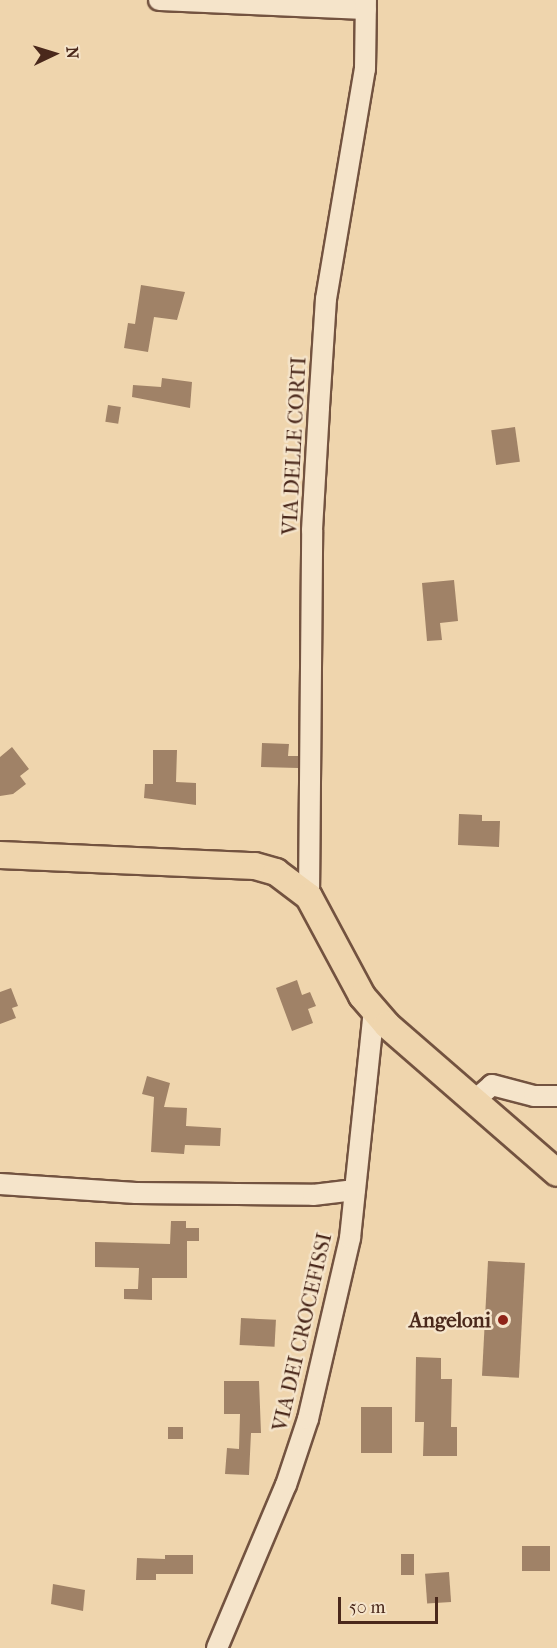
<!DOCTYPE html>
<style>
body{margin:0}
#map{position:relative;width:557px;height:1648px;overflow:hidden;background:#efd5ad;font-family:"IM FELL French Canon",serif}
div>[style]{position:absolute}
.building>*{inset:0;background:#a08267;transform-origin:0 0}
.roads{filter:drop-shadow(2px 0 #735340) drop-shadow(-2px 0 #735340) drop-shadow(0 2px #735340) drop-shadow(0 -2px #735340)}
.minor>*{height:20px;margin:-10px;padding:0 10px;transform-origin:10px;border-radius:10px;background:#f5e4ca}
.major>*{height:26px;margin:-13px;padding:0 13px;transform-origin:13px;border-radius:13px;background:#efd5ad}
.dots>*{width:16px;height:16px;translate:-50% -50%;box-sizing:border-box;border:3px solid #f5e4ca;border-radius:50%}
span{translate:-50% -50%;white-space:nowrap;text-align:center;line-height:1.15;-webkit-text-stroke:5px #f5e4ca;paint-order:stroke}
.street-label{font-size:21px;color:#4a281b}
.poi-label{font-size:21px;color:#4a281b;font-weight:700}
.right{translate:-100% -50%;text-align:right}
.north{position:absolute;left:24px;top:24px;width:60px;height:60px;-webkit-text-stroke:4px #f5e4ca;paint-order:stroke;rotate:86deg;font-size:16px;font-weight:700;line-height:24px;text-align:center;color:#4a281b}
.north::after{content:'';display:block;margin:auto;width:21px;height:27px;background:#4a281b;clip-path:polygon(50% 0,100% 100%,50% 72%,0 100%)}
.scale{position:absolute;left:338px;top:1597px;width:100px;height:27px;box-sizing:border-box;border:3px solid #4a281b;border-top:0;padding-left:8px;font-size:18px;line-height:21px;white-space:nowrap;color:#4a281b;-webkit-text-stroke:4px #f5e4ca;paint-order:stroke}
</style>
<div id="map">
<div class="building">
<div style="clip-path:polygon(141px 285px,185px 292px,177px 320px,154px 317px,148px 352px,124px 348px,128px 323px,135px 324px)"></div>
<div style="clip-path:polygon(162px 378px,192px 382px,190px 408px,132px 397px,133px 385px,161px 387px)"></div>
<div style="left:108px;top:405px;width:13px;height:17px;rotate:9deg"></div>
<div style="left:515px;top:427px;width:35px;height:24px;rotate:82deg"></div>
<div style="clip-path:polygon(454px 580px,458px 621px,440px 623px,442px 640px,427px 641px,422px 583px)"></div>
<div style="clip-path:polygon(262px 743px,289px 744px,288px 756px,298px 756px,298px 768px,261px 767px)"></div>
<div style="clip-path:polygon(12px 747px,29px 769px,20px 776px,26px 784px,13px 794px,0 796px,0 757px)"></div>
<div style="clip-path:polygon(153px 750px,177px 750px,176px 782px,196px 783px,196px 805px,144px 798px,145px 784px,153px 784px)"></div>
<div style="clip-path:polygon(459px 814px,482px 815px,482px 821px,500px 821px,499px 847px,458px 845px)"></div>
<div style="clip-path:polygon(297px 980px,302px 995px,310px 992px,316px 1006px,308px 1009px,313px 1023px,292px 1031px,276px 988px)"></div>
<div style="clip-path:polygon(11px 988px,18px 1006px,12px 1008px,16px 1018px,0 1024px,0 992px)"></div>
<div style="clip-path:polygon(147px 1076px,170px 1083px,164px 1107px,187px 1108px,186px 1126px,221px 1128px,220px 1146px,185px 1145px,184px 1154px,151px 1152px,154px 1097px,142px 1094px)"></div>
<div style="clip-path:polygon(171px 1221px,186px 1221px,186px 1228px,199px 1228px,199px 1241px,187px 1241px,187px 1278px,152px 1278px,152px 1300px,124px 1299px,124px 1289px,138px 1289px,139px 1268px,95px 1267px,95px 1242px,170px 1244px)"></div>
<div style="left:488px;top:1261px;width:37px;height:115px;rotate:3deg"></div>
<div style="left:241px;top:1318px;width:35px;height:27px;rotate:3deg"></div>
<div style="clip-path:polygon(416px 1357px,441px 1358px,441px 1379px,452px 1379px,451px 1427px,457px 1427px,457px 1456px,423px 1456px,424px 1422px,415px 1422px)"></div>
<div style="clip-path:polygon(224px 1381px,259px 1381px,261px 1433px,251px 1433px,249px 1475px,225px 1474px,227px 1448px,239px 1449px,240px 1414px,224px 1414px)"></div>
<div style="left:361px;top:1407px;width:31px;height:46px"></div>
<div style="left:168px;top:1427px;width:15px;height:12px"></div>
<div style="left:522px;top:1546px;width:28px;height:25px"></div>
<div style="left:401px;top:1554px;width:13px;height:21px"></div>
<div style="clip-path:polygon(165px 1555px,193px 1555px,193px 1574px,156px 1574px,156px 1580px,136px 1580px,137px 1558px,165px 1559px)"></div>
<div style="left:449px;top:1572px;width:30px;height:24px;rotate:86deg"></div>
<div style="clip-path:polygon(53px 1584px,85px 1590px,83px 1611px,51px 1604px)"></div>
</div>
<div class="roads">
<div class="minor">
<div style="left:159px;top:0;width:207px;rotate:2.5deg"></div>
<div style="left:309px;top:897px;width:367px;rotate:-89.5deg"></div>
<div style="left:312px;top:530px;width:123px;rotate:-86.7deg"></div>
<div style="left:319px;top:407px;width:108px;rotate:-86.3deg"></div>
<div style="left:326px;top:299px;width:233px;rotate:-80.4deg"></div>
<div style="left:365px;top:69px;width:69px;rotate:-89.2deg"></div>
<div style="left:476px;top:1099px;width:21px;rotate:-41deg"></div>
<div style="left:492px;top:1085px;width:43px;rotate:14.7deg"></div>
<div style="left:534px;top:1096px;width:23px"></div>
<div style="left:0;top:1184px;width:136px;rotate:3.8deg"></div>
<div style="left:136px;top:1193px;width:177px;rotate:0.6deg"></div>
<div style="left:313px;top:1195px;width:42px;rotate:-6.8deg"></div>
<div style="left:217px;top:1648px;width:177px;rotate:-67.1deg"></div>
<div style="left:286px;top:1485px;width:70px;rotate:-71.6deg"></div>
<div style="left:308px;top:1419px;width:186px;rotate:-76.9deg"></div>
<div style="left:350px;top:1238px;width:228px;rotate:-84deg"></div>
</div>
<div class="major">
<div style="left:0;top:855px;width:255px;rotate:2.5deg"></div>
<div style="left:255px;top:866px;width:22px;rotate:16deg"></div>
<div style="left:276px;top:872px;width:41px;rotate:37.1deg"></div>
<div style="left:309px;top:897px;width:112px;rotate:61.8deg"></div>
<div style="left:362px;top:996px;width:38px;rotate:49deg"></div>
<div style="left:387px;top:1025px;width:225px;rotate:41deg"></div>
</div>
</div>
<div class="dots">
<div style="left:503px;top:1320px;background:#8f2418"></div>
</div>
<div class="street-label">
<span style="left:294px;top:446px;rotate:-87deg">VIA DELLE CORTI</span>
<span style="left:302px;top:1332px;rotate:-77deg">VIA DEI CROCEFISSI</span>
</div>
<div class="poi-label">
<span class="right" style="left:491px;top:1320px">Angeloni</span>
</div>
<div class="north">N</div>
<div class="scale">50 m</div>
</div>
